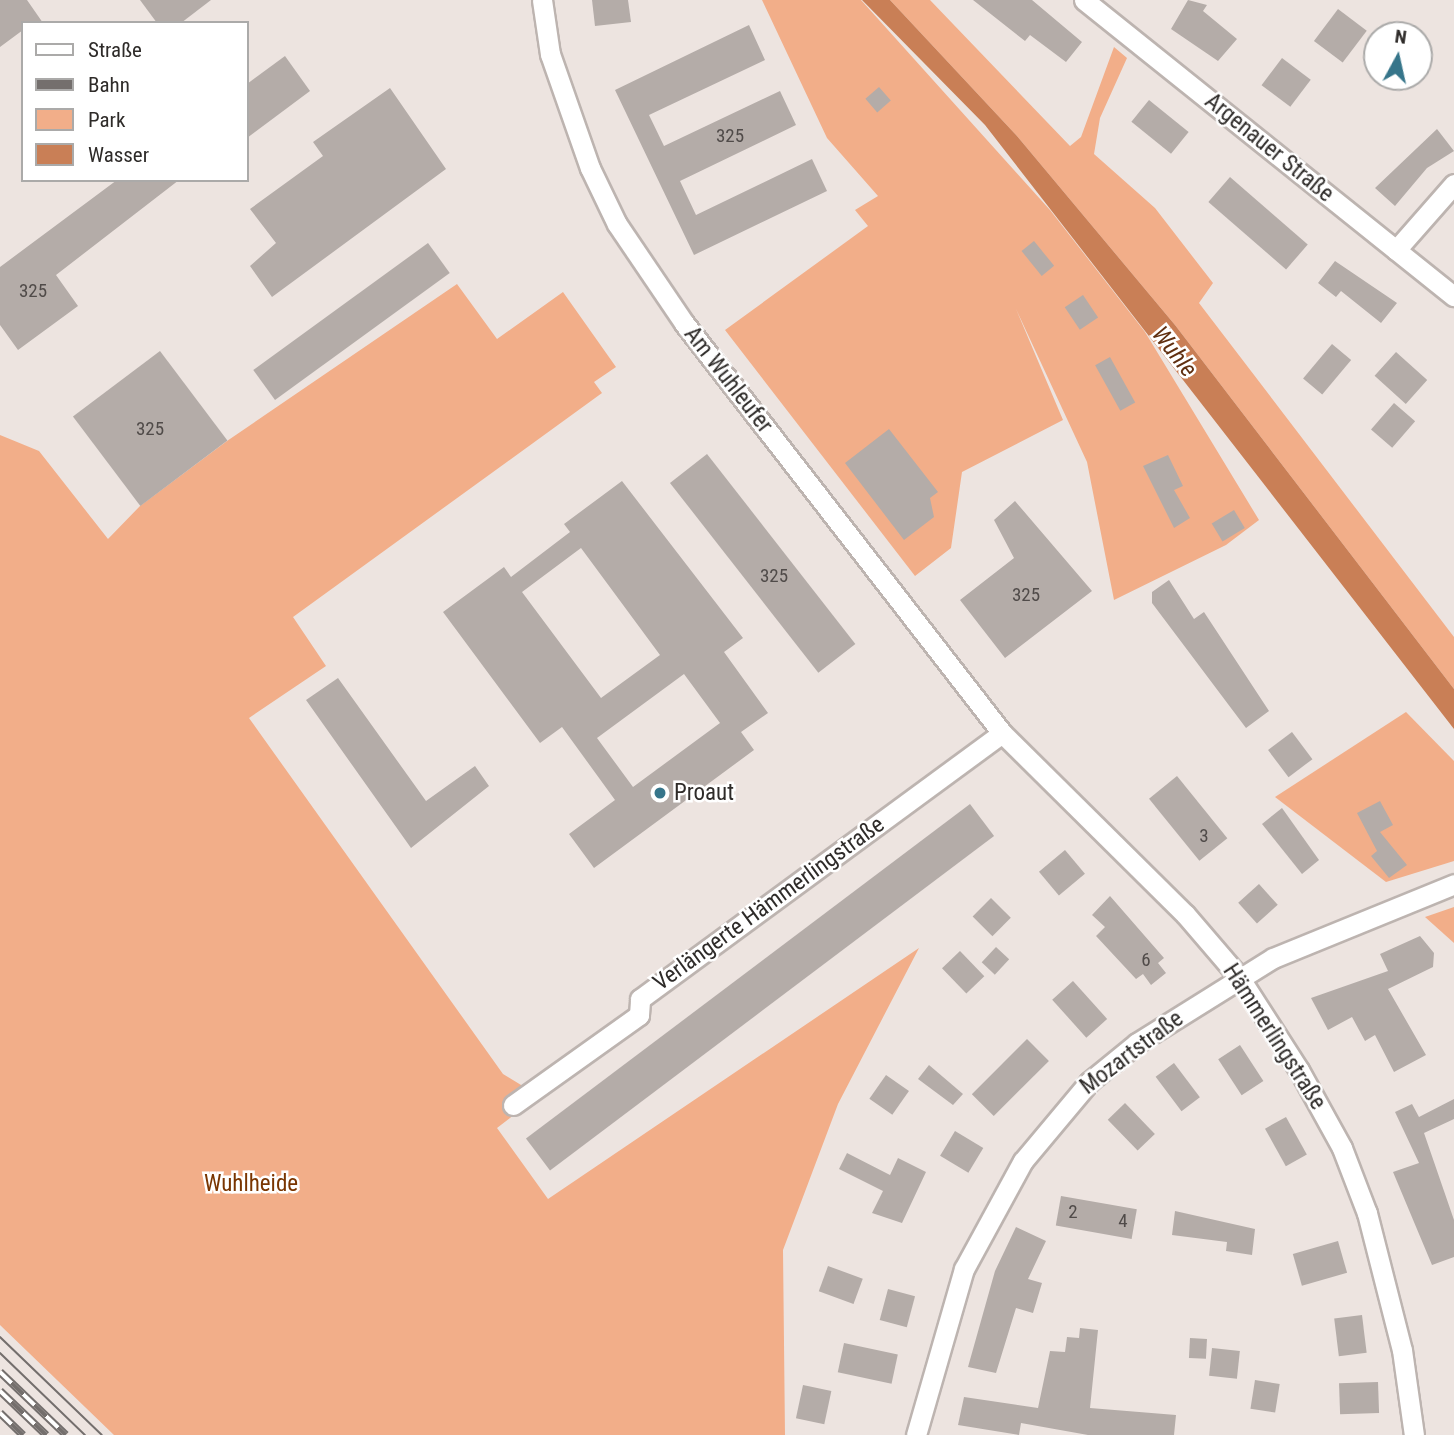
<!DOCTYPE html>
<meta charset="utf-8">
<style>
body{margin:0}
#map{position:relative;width:1454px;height:1435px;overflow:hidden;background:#ede4e0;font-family:"Roboto Condensed",sans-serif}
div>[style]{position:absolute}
.green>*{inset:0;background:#f2ae89}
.water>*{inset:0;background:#c97f56}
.building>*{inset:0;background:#b4aca8;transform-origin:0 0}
.roads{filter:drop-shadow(2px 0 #bdb4b0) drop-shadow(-2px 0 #bdb4b0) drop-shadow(0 2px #bdb4b0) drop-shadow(0 -2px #bdb4b0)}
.minor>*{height:19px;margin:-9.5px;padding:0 9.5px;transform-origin:9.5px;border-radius:9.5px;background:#fff}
.tram>*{height:2px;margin:-1px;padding:0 1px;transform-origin:1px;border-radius:1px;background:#746f6d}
.rail>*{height:8px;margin-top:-4px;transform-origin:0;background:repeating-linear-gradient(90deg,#fff 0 16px,#746f6d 0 32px);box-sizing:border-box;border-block:2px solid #746f6d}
.dots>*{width:19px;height:19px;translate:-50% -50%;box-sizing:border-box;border:4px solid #fff;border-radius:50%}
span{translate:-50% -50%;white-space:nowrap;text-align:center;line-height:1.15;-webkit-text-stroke:5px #fff;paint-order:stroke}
.number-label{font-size:19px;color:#504b49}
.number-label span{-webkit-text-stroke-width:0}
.street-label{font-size:23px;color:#2e2b29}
.poi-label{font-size:23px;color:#2e2b29}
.left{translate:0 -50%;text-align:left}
.park-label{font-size:23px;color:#793501}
.water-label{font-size:24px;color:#602f10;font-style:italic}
.legend{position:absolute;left:21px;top:21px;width:228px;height:161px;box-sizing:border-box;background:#fff;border:2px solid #abaaa9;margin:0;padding:9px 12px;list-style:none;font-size:21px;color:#2e2b29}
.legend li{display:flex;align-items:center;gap:14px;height:35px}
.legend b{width:35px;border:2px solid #abaaa9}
.north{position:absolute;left:1363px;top:21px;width:70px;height:70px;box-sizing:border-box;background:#fff;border:2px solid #abaaa9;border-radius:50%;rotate:8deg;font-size:19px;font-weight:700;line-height:28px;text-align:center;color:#2e2b29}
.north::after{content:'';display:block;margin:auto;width:24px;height:32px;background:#36758a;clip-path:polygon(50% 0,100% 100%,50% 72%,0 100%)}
</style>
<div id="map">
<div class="green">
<div style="clip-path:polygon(762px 0,861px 0,1050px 210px,1145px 332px,1259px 520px,1226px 545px,1114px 600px,1087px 462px,1016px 309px,1063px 420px,962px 472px,951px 548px,915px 576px,725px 330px,868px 226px,855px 210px,878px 196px,827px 138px)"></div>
<div style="clip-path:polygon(890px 0,930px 0,1070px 146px,1081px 137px,1114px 47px,1127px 58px,1100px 118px,1094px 154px,1155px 208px,1213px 283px,1199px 303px,1454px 637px,1454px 689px,1175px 325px,1017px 136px)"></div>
<div style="clip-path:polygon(457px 284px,497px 339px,563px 292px,616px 367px,594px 382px,602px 393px,293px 617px,326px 666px,249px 718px,503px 1074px,539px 1096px,497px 1128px,548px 1199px,919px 948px,838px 1104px,783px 1250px,785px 1435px,114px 1435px,0 1325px,0 435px,39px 451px,108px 539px,140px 506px,227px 441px)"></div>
<div style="clip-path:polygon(1406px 712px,1454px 761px,1454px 861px,1386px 882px,1275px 797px)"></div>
<div style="clip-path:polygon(1454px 907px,1454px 943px,1425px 917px)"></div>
</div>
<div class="water">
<div style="clip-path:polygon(862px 0,890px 0,1017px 136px,1175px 325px,1454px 689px,1454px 729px,985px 125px)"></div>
</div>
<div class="building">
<div style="clip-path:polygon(0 0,27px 0,43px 23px,23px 23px,23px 30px,0 47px)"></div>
<div style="clip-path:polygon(140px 0,211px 0,181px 23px,157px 23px)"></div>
<div style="clip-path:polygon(592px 0,628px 0,631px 22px,595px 26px)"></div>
<div style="clip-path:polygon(973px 0,1032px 0,1082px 42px,1066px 62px,1030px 35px,1025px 41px)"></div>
<div style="clip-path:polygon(1188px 0,1207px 5px,1203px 11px,1237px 39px,1218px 61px,1171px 29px)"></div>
<div style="left:1338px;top:9px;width:36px;height:40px;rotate:37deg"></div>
<div style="clip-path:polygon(749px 25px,765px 60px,649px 115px,664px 146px,780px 91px,796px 125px,680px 181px,696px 215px,812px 159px,827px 191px,694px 255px,615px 90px)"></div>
<div style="clip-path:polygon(285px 56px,310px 91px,247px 138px,247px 84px)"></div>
<div style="left:1282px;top:58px;width:36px;height:34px;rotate:37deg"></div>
<div style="left:879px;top:87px;width:18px;height:18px;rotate:49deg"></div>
<div style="clip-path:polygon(390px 88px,446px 169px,272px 297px,250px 266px,276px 243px,250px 209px,323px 156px,313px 142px)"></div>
<div style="left:1149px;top:100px;width:51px;height:28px;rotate:39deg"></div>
<div style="clip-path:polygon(1437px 129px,1454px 151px,1427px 168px,1395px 206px,1375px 188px)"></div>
<div style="left:1230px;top:177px;width:103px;height:33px;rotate:41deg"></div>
<div style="clip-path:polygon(117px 180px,179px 180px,56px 275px,78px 306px,18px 350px,0 325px,0 267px)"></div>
<div style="left:1034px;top:241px;width:32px;height:16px;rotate:51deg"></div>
<div style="left:428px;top:243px;width:37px;height:216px;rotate:54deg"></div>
<div style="clip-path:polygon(1335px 261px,1397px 303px,1381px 323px,1341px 291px,1336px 297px,1318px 283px)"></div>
<div style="left:1083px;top:295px;width:27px;height:22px;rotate:56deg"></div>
<div style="left:1332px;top:344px;width:25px;height:45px;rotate:40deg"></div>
<div style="left:160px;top:351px;width:112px;height:109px;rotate:53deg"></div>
<div style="left:1396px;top:352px;width:42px;height:32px;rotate:42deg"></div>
<div style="left:1110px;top:357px;width:52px;height:17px;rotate:61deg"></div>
<div style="left:1394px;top:403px;width:28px;height:35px;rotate:41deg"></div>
<div style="clip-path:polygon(889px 429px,938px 492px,930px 498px,934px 517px,904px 540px,845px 463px)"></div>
<div style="left:707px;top:454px;width:241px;height:47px;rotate:52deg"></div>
<div style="clip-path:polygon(1168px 455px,1183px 486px,1174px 490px,1190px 518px,1174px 528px,1143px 466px)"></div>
<div style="clip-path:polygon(evenodd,622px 481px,743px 638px,724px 652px,768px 713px,741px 732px,754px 750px,594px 868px,569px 834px,615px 800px,562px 727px,540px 743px,443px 612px,504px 567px,511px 577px,570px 532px,564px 524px,622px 481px,581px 548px,660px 655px,601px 698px,522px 592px,581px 548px,622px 481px,684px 674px,720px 723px,633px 787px,597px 738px,684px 674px)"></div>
<div style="clip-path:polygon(1015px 501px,1092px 591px,1005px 658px,960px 600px,1014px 558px,994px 520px)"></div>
<div style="left:1234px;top:510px;width:21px;height:26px;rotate:59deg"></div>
<div style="clip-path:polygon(1169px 580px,1194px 619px,1204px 612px,1269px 711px,1246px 728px,1152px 603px,1152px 592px)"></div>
<div style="clip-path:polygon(338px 678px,426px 801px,475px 766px,489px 786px,411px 848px,306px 700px)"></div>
<div style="left:1292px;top:732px;width:34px;height:30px;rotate:53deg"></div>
<div style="left:1177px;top:776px;width:80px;height:36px;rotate:51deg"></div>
<div style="clip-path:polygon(1380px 801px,1393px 825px,1380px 832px,1407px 865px,1389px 878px,1371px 856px,1377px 851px,1357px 813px)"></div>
<div style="left:970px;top:804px;width:40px;height:556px;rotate:53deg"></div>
<div style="clip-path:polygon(1282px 808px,1319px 860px,1302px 874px,1262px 824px)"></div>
<div style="left:1065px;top:850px;width:31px;height:34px;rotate:50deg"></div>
<div style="left:1259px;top:884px;width:28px;height:28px;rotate:48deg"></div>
<div style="clip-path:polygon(1110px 896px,1164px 958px,1158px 963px,1166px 973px,1151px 985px,1143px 974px,1136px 979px,1096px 936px,1105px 927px,1092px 915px)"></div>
<div style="left:991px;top:898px;width:28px;height:26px;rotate:45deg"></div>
<div style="clip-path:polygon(1420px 936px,1434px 953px,1433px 967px,1388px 989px,1426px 1055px,1394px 1072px,1375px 1035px,1365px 1041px,1352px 1017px,1328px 1030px,1311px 998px,1388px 971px,1380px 954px)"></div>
<div style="left:996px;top:947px;width:18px;height:21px;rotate:43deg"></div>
<div style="left:960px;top:951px;width:35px;height:25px;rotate:46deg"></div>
<div style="left:1073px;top:981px;width:51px;height:28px;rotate:48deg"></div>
<div style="left:1027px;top:1039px;width:31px;height:78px;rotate:45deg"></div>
<div style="left:1240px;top:1045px;width:43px;height:26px;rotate:57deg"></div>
<div style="left:1174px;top:1063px;width:43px;height:23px;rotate:53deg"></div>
<div style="clip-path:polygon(929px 1065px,963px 1094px,953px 1105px,918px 1079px)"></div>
<div style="left:886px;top:1075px;width:28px;height:29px;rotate:35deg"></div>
<div style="clip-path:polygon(1454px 1099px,1454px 1119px,1424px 1133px,1454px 1220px,1454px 1257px,1432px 1265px,1393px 1172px,1419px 1163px,1395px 1112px,1412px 1104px,1419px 1117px)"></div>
<div style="left:1125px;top:1103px;width:43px;height:24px;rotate:46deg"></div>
<div style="left:1286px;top:1117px;width:43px;height:24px;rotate:61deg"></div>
<div style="left:955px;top:1131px;width:33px;height:29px;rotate:31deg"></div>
<div style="clip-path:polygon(847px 1153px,890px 1175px,898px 1158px,926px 1172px,902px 1223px,872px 1213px,883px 1191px,839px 1169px)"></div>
<div style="left:1061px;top:1196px;width:77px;height:30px;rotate:10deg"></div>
<div style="clip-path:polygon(1175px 1211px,1255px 1229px,1252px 1255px,1226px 1251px,1227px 1242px,1172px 1235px)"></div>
<div style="clip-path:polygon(1016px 1227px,1046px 1241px,1028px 1279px,1042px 1283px,1033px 1313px,1016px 1308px,996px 1373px,968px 1367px,995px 1271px)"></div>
<div style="left:1338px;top:1241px;width:33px;height:47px;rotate:74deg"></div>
<div style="left:828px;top:1266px;width:37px;height:27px;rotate:20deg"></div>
<div style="left:888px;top:1289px;width:28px;height:32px;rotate:15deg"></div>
<div style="left:1362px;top:1315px;width:38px;height:28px;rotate:83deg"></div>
<div style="clip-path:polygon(1080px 1328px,1098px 1330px,1090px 1408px,1176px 1415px,1174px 1435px,1088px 1435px,1021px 1423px,1019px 1435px,958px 1425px,964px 1397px,1038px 1408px,1050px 1351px,1065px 1352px,1067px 1337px,1079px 1338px)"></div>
<div style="left:1190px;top:1338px;width:17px;height:20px;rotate:3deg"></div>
<div style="left:844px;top:1343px;width:55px;height:30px;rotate:12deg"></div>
<div style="left:1212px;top:1348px;width:28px;height:28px;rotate:6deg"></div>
<div style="left:1255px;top:1380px;width:25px;height:29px;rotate:9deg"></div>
<div style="left:1378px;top:1382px;width:31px;height:39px;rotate:88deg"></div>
<div style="left:803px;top:1385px;width:29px;height:34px;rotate:12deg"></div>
</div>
<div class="roads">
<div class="minor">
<div style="left:542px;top:0;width:55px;rotate:81.6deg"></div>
<div style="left:550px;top:54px;width:121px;rotate:70.7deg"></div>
<div style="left:590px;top:168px;width:62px;rotate:64.3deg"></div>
<div style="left:617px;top:224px;width:120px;rotate:55.9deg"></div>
<div style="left:684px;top:323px;width:519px;rotate:52.2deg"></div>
<div style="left:1002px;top:733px;width:257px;rotate:44.7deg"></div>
<div style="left:1185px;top:914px;width:83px;rotate:49.4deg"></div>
<div style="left:1239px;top:977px;width:111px;rotate:57.2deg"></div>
<div style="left:1299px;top:1070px;width:89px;rotate:61.1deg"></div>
<div style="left:1342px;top:1148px;width:70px;rotate:69deg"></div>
<div style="left:1367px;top:1213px;width:141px;rotate:75.7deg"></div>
<div style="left:1402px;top:1350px;width:86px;rotate:82deg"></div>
<div style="left:1084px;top:0;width:474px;rotate:38.7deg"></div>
<div style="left:1396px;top:250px;width:88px;rotate:-48.7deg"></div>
<div style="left:513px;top:1105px;width:155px;rotate:-35.5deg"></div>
<div style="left:639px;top:1015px;width:16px;rotate:-86deg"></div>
<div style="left:640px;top:999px;width:449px;rotate:-36.3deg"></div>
<div style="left:916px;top:1435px;width:173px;rotate:-73.9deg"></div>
<div style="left:964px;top:1269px;width:123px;rotate:-61.4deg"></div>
<div style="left:1023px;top:1161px;width:103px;rotate:-50.1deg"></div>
<div style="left:1089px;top:1082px;width:62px;rotate:-39.1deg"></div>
<div style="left:1137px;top:1043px;width:160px;rotate:-32deg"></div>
<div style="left:1273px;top:958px;width:196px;rotate:-22.2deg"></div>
</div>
</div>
<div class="tram">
<div style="left:0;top:1337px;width:141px;rotate:43.9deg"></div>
<div style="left:0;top:1353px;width:118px;rotate:44deg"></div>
</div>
<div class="rail">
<div style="left:0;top:1372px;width:91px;rotate:43.7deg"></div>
<div style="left:0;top:1391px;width:64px;rotate:43.7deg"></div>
<div style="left:0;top:1413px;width:32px;rotate:44deg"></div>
</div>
<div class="dots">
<div style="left:660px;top:793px;background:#36758a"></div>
</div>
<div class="number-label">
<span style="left:730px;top:136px">325</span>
<span style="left:33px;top:291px">325</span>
<span style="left:150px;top:429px">325</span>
<span style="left:774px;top:576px">325</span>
<span style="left:1026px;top:595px">325</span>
<span style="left:1204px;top:836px">3</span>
<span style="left:1146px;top:960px">6</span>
<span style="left:1073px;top:1212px">2</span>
<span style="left:1123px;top:1221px">4</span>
</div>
<div class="street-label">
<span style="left:1269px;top:148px;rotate:39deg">Argenauer Straße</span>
<span style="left:728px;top:380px;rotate:52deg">Am Wuhleufer</span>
<span style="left:769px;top:904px;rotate:-36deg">Verlängerte Hämmerlingstraße</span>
<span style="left:1274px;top:1037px;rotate:57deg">Hämmerlingstraße</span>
<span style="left:1132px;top:1053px;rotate:-37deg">Mozartstraße</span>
</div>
<div class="poi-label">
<span class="left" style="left:674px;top:793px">Proaut</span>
</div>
<div class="park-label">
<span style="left:251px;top:1184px">Wuhlheide</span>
</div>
<div class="water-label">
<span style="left:1174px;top:352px;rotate:52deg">Wuhle</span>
</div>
<ul class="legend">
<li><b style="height:9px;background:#fff"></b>Straße</li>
<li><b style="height:9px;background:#746f6d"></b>Bahn</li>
<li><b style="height:19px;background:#f2ae89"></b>Park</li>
<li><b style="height:19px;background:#c97f56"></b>Wasser</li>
</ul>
<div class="north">N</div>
</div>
